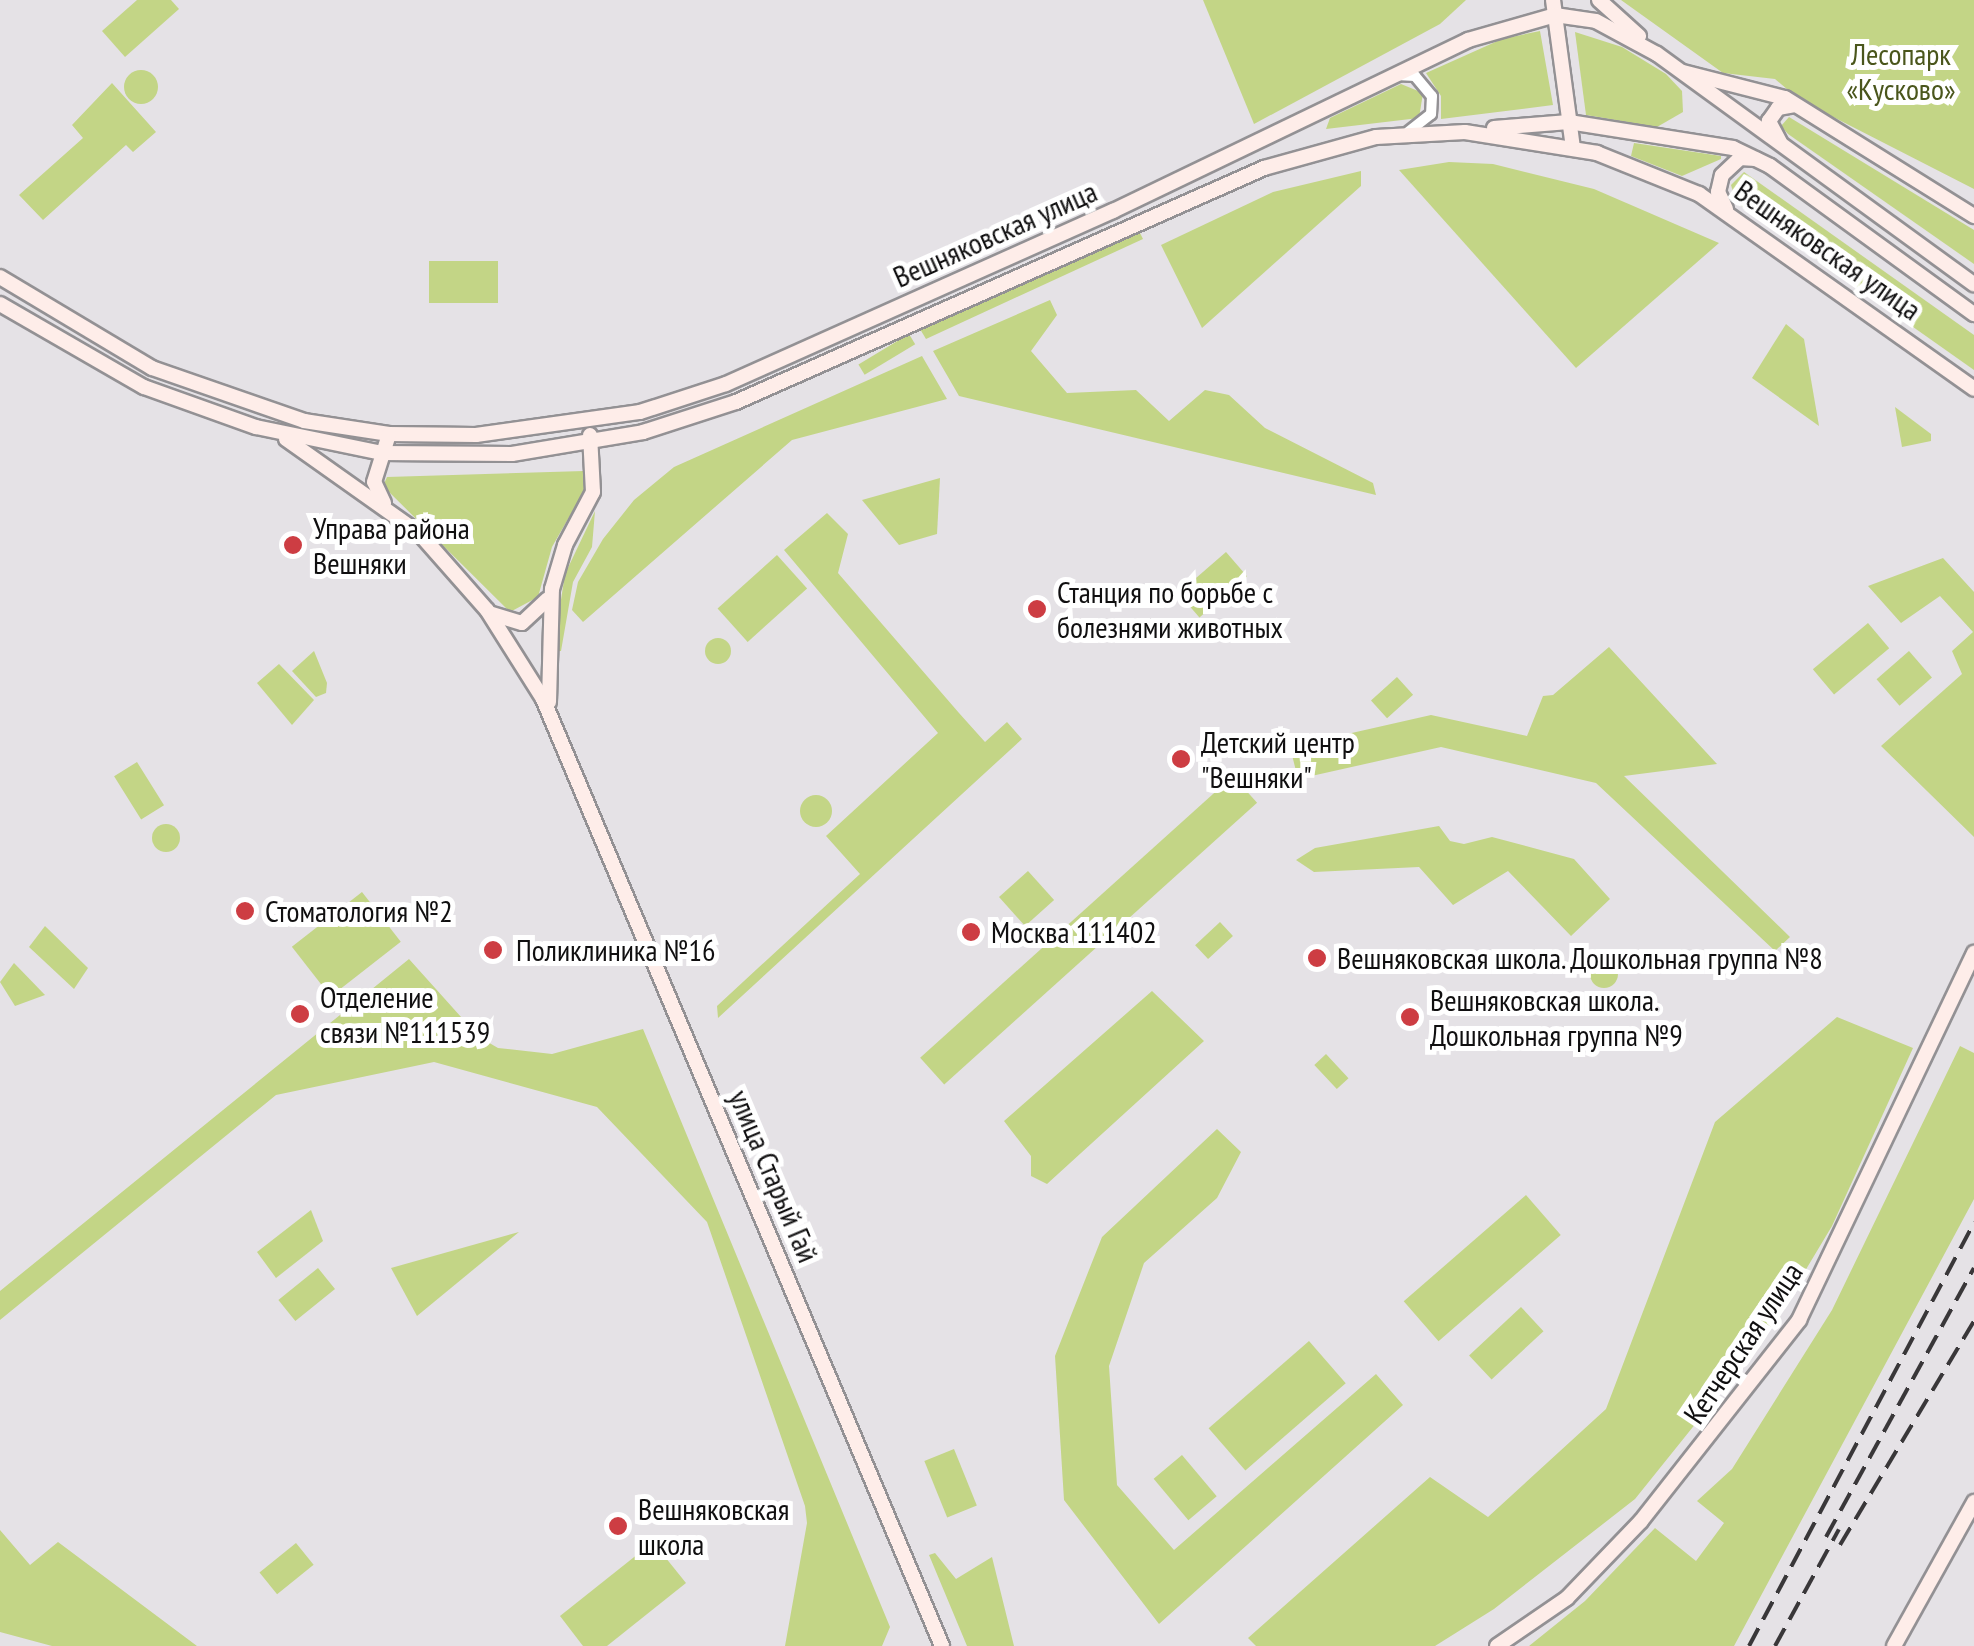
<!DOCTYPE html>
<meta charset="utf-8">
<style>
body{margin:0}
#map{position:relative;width:1974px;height:1646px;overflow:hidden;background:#e5e2e6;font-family:"PT Sans Narrow",sans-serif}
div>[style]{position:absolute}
.green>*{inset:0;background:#c3d586;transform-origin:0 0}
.round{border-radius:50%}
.roads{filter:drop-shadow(2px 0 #939194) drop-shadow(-2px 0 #939194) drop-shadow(0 2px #939194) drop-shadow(0 -2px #939194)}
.street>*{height:10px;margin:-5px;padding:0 5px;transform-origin:5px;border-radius:5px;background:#fff}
.secondary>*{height:14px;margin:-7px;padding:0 7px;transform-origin:7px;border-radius:7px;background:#feede9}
.rail>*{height:4px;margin-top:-2px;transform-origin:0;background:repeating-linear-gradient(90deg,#393739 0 20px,transparent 0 30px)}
.dots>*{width:28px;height:28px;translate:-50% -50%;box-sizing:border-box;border:5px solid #fff;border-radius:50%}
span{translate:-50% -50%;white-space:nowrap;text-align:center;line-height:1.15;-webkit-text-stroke:10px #fff;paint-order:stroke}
.park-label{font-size:30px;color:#4a561c}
.street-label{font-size:30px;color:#100f10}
.poi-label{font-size:30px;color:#100f10}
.left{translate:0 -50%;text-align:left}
</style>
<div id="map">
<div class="green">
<div style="clip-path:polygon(137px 0,171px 0,179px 9px,125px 57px,102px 31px)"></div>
<div style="clip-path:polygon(1203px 0,1466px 0,1440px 24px,1254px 124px)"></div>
<div style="clip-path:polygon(1621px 0,1974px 0,1974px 189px,1800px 100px,1775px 79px,1723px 73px)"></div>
<div style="clip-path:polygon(1540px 31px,1553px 105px,1441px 119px,1441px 96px,1426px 73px,1502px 39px)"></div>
<div style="clip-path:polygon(1575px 32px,1622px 47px,1666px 74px,1682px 91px,1683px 112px,1657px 127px,1586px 115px)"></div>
<div class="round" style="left:124px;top:70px;width:34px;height:34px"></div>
<div style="clip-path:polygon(112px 83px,156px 132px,133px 152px,126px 145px,43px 220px,19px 195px,83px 138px,72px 125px)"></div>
<div style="clip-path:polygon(1401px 84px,1423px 93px,1419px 118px,1326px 129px,1330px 118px)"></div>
<div style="clip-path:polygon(1789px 117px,1974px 230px,1974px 264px,1788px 134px,1781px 126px)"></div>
<div style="clip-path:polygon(1634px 143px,1721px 156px,1721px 159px,1682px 176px,1631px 156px)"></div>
<div style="clip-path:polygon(1449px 162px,1493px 164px,1594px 189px,1719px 243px,1576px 368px,1399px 170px)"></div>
<div style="clip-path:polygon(1361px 171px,1361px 186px,1202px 328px,1161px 245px,1273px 192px)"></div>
<div style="clip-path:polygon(1744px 172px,1974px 335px,1974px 370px,1736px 202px,1731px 185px)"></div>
<div style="clip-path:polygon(1139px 231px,1143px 239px,926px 339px,920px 329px)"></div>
<div style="left:429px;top:261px;width:69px;height:42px"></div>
<div style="clip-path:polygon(1050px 300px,1057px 315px,1031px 351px,1067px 393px,1136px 390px,1169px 421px,1205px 390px,1229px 395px,1265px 428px,1373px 483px,1376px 495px,959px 396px,933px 351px)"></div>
<div style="clip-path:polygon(1786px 324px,1804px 339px,1819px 426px,1752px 378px)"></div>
<div style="left:909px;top:334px;width:12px;height:59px;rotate:59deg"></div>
<div style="clip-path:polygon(922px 356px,947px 399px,792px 440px,583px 622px,572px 610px,578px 582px,603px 539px,634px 500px,674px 467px)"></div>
<div style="clip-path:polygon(1895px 407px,1931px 434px,1931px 441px,1902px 447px)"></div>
<div style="clip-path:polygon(584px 471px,584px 491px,552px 547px,538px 597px,510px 612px,383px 486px,387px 477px)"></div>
<div style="clip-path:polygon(940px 478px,937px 534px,899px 545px,862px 500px)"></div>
<div style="clip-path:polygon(595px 511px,592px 547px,573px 582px,561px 651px,553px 651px,565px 574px)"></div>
<div style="clip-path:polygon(827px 513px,848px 534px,838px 573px,959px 713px,985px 742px,1007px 722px,1022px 739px,718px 1018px,717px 1006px,860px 874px,826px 836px,938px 733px,784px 550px)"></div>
<div style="left:1226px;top:552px;width:32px;height:63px;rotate:49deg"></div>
<div style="left:777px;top:555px;width:45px;height:80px;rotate:48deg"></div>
<div style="clip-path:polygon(1943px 558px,1974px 592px,1974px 837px,1881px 746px,1962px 674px,1952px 651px,1973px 632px,1940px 596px,1901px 623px,1868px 586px)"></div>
<div style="left:1868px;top:623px;width:33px;height:72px;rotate:50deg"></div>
<div class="round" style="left:705px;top:638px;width:26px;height:26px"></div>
<div style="clip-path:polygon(1609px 647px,1717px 764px,1624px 776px,1790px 937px,1775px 951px,1596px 783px,1441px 747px,1298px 779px,1290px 747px,1431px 715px,1527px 736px,1543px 696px,1553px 695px)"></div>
<div style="clip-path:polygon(314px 651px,327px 683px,326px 693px,316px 697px,292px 671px)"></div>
<div style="left:1909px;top:651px;width:35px;height:43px;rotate:49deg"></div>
<div style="clip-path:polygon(279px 664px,314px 700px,292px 725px,257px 683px)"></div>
<div style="left:1397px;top:677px;width:24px;height:35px;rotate:48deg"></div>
<div style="left:137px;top:762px;width:51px;height:27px;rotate:58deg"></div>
<div style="left:1233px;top:776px;width:36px;height:421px;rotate:48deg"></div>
<div class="round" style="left:800px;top:795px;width:32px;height:32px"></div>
<div class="round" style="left:152px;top:824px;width:28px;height:28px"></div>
<div style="clip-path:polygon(1439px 826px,1450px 841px,1464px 844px,1492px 837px,1574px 859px,1610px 899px,1571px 936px,1508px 871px,1453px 905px,1419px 867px,1314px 872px,1296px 860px,1315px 848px)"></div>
<div style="left:1028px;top:871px;width:39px;height:39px;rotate:48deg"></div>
<div style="left:362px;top:892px;width:63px;height:89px;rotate:52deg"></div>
<div style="left:1220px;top:922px;width:19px;height:34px;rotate:47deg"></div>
<div style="clip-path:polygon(45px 926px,88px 968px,74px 989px,29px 947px)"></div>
<div style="clip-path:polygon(409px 959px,479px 1037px,498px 1048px,552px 1054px,643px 1029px,890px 1627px,882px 1646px,785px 1646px,807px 1523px,805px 1506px,707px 1222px,597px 1107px,434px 1062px,276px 1095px,0 1320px,0 1291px)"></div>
<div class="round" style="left:1590px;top:960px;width:28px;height:28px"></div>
<div style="clip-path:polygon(14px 963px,45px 995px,15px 1006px,0 982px)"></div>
<div style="clip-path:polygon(1152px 991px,1204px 1041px,1047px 1184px,1031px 1176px,1031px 1156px,1004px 1121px)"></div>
<div class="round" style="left:1632px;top:993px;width:22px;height:22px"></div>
<div style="clip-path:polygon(1837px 1017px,1913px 1048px,1832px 1226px,1766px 1336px,1635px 1499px,1494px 1609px,1435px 1646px,1256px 1646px,1248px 1638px,1430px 1477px,1488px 1517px,1606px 1409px,1715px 1122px)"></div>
<div style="clip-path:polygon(1960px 1046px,1974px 1053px,1974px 1199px,1734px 1646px,1529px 1646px,1585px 1601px,1655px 1528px,1696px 1561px,1724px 1523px,1697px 1501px,1732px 1469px,1832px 1310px)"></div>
<div style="left:1326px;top:1054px;width:33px;height:16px;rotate:47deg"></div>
<div style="clip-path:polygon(1217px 1129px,1241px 1152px,1217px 1198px,1144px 1263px,1109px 1366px,1117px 1485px,1174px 1550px,1376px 1374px,1403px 1405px,1159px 1624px,1064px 1500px,1055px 1356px,1102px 1237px)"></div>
<div style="left:1526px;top:1195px;width:53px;height:162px;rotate:49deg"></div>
<div style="clip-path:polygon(311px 1210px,323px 1241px,276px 1278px,257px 1252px)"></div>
<div style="clip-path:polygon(519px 1232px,417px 1316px,391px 1268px)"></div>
<div style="left:318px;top:1268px;width:27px;height:51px;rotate:51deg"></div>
<div style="left:1521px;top:1307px;width:33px;height:71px;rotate:47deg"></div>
<div style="left:1309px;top:1341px;width:56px;height:133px;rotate:49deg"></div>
<div style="left:954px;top:1449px;width:61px;height:32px;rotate:68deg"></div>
<div style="left:1182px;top:1455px;width:54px;height:37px;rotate:50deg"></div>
<div style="clip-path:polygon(0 1530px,30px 1565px,58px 1542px,197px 1646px,52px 1646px,0 1632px)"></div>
<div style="clip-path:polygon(653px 1542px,686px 1583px,607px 1646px,583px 1646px,560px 1616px)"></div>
<div style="left:296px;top:1543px;width:28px;height:47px;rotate:51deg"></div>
<div style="clip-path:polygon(935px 1553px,956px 1579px,992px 1557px,1014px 1646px,967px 1646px,929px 1555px)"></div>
</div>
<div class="roads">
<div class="street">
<div style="left:1397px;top:75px;width:18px;rotate:3deg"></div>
<div style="left:1415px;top:76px;width:26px;rotate:50deg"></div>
<div style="left:1432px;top:96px;width:18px;rotate:93deg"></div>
<div style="left:1431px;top:114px;width:29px;rotate:142deg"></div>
</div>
<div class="secondary">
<div style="left:1553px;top:0;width:149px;rotate:82.3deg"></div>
<div style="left:1599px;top:0;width:54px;rotate:42deg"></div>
<div style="left:1683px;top:72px;width:105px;rotate:14.3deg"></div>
<div style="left:1785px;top:98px;width:223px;rotate:32deg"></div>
<div style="left:1494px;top:128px;width:75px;rotate:-4.6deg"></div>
<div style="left:1569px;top:122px;width:166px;rotate:9deg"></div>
<div style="left:1733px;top:148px;width:41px;rotate:25.9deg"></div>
<div style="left:1770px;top:166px;width:252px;rotate:36deg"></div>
<div style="left:1780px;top:142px;width:24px;rotate:-118deg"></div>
<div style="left:1769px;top:121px;width:16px;rotate:-55deg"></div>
<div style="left:1778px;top:108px;width:17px;rotate:-10deg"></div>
<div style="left:1726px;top:209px;width:19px;rotate:-115deg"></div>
<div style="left:1718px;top:192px;width:17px;rotate:-77deg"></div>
<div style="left:1722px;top:175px;width:25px;rotate:-43deg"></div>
<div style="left:1740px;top:158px;width:16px;rotate:4deg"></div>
<div style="left:0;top:277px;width:177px;rotate:30.9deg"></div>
<div style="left:152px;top:368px;width:161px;rotate:19.2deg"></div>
<div style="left:304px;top:421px;width:86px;rotate:8.7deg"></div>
<div style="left:389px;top:434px;width:87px;rotate:0.7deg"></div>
<div style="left:476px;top:435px;width:166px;rotate:-8deg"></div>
<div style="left:640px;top:412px;width:90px;rotate:-18deg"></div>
<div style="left:726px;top:384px;width:424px;rotate:-24.1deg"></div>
<div style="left:1113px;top:211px;width:394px;rotate:-25.7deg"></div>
<div style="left:1468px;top:40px;width:91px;rotate:-16deg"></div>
<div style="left:1555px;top:15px;width:41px;rotate:8.3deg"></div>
<div style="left:1596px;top:21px;width:69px;rotate:28.4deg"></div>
<div style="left:1657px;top:54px;width:392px;rotate:36deg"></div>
<div style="left:0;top:304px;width:166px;rotate:30deg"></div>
<div style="left:144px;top:387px;width:119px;rotate:19.7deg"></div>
<div style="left:256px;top:427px;width:128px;rotate:11.7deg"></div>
<div style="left:381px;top:453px;width:131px;rotate:0.4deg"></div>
<div style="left:512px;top:454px;width:133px;rotate:-9.5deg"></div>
<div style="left:643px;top:432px;width:98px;rotate:-17.9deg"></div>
<div style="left:736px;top:402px;width:578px;rotate:-23.9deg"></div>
<div style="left:1264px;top:168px;width:116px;rotate:-15.5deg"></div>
<div style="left:1376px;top:137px;width:89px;rotate:-3.2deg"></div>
<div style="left:1465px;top:132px;width:134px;rotate:9deg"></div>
<div style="left:1597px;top:153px;width:110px;rotate:21.9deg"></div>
<div style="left:1699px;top:194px;width:337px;rotate:35.3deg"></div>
<div style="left:286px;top:439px;width:164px;rotate:35.3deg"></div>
<div style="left:420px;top:534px;width:101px;rotate:48.6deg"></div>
<div style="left:487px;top:610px;width:105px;rotate:57.8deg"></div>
<div style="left:543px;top:699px;width:1028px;rotate:67.15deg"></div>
<div style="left:384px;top:503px;width:23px;rotate:-115deg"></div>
<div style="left:374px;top:482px;width:50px;rotate:-72.6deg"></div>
<div style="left:492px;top:614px;width:31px;rotate:17deg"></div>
<div style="left:522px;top:623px;width:35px;rotate:-43deg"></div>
<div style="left:549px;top:702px;width:113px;rotate:-88.5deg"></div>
<div style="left:552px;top:589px;width:46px;rotate:-73.5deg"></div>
<div style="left:565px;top:545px;width:60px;rotate:-62.2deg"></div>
<div style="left:593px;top:492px;width:57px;rotate:-93deg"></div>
<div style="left:1497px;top:1646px;width:85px;rotate:-34.4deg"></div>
<div style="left:1567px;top:1598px;width:107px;rotate:-46.1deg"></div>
<div style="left:1641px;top:1521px;width:256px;rotate:-51.8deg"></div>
<div style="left:1799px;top:1320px;width:407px;rotate:-64.5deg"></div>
<div style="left:1894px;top:1646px;width:165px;rotate:-60.9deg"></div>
</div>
</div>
<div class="rail">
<div style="left:1826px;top:1537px;width:307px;rotate:-61.2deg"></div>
<div style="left:1840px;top:1545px;width:261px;rotate:-59.1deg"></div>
<div style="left:1749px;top:1646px;width:480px;rotate:-62deg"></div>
<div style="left:1775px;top:1646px;width:133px;rotate:-61.3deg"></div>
</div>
<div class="dots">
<div style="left:293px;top:545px;background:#cd3d43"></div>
<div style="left:1037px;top:609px;background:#cd3d43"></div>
<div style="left:1181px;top:759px;background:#cd3d43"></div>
<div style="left:245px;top:911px;background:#cd3d43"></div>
<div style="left:971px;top:932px;background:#cd3d43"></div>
<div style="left:493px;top:950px;background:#cd3d43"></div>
<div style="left:1317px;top:958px;background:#cd3d43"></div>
<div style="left:300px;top:1014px;background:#cd3d43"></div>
<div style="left:1410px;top:1017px;background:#cd3d43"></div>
<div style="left:618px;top:1526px;background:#cd3d43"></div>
</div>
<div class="park-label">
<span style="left:1901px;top:71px">Лесопарк<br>«Кусково»</span>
</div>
<div class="street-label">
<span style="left:995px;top:234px;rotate:-24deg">Вешняковская улица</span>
<span style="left:1828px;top:250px;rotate:35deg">Вешняковская улица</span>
<span style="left:774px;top:1176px;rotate:67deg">улица Старый Гай</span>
<span style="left:1743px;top:1343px;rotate:-56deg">Кетчерская улица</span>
</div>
<div class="poi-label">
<span class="left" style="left:313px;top:545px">Управа района<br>Вешняки</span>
<span class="left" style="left:1057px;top:609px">Станция по борьбе с<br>болезнями животных</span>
<span class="left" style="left:1201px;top:759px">Детский центр<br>"Вешняки"</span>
<span class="left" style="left:265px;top:911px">Стоматология №2</span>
<span class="left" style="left:991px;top:932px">Москва 111402</span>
<span class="left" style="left:516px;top:950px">Поликлиника №16</span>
<span class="left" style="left:1337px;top:958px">Вешняковская школа. Дошкольная группа №8</span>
<span class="left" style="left:320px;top:1014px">Отделение<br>связи №111539</span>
<span class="left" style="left:1430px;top:1017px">Вешняковская школа.<br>Дошкольная группа №9</span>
<span class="left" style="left:638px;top:1526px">Вешняковская<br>школа</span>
</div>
</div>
